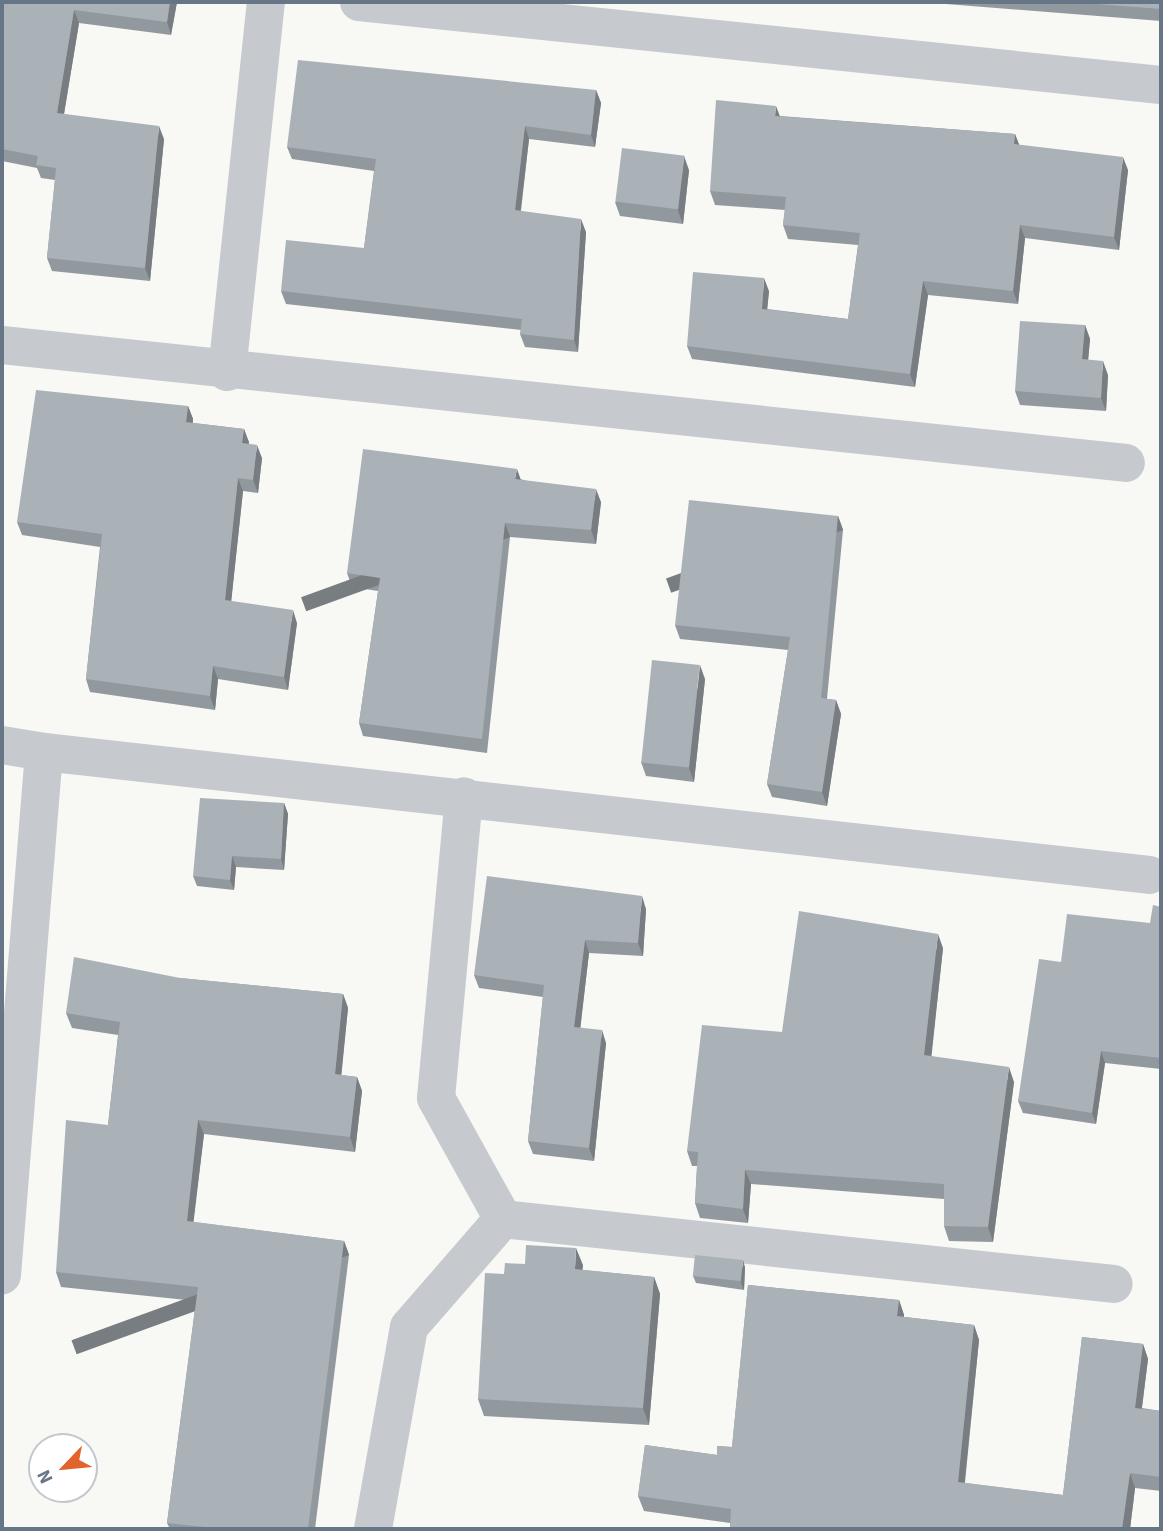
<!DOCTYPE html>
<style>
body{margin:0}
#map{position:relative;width:1163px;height:1531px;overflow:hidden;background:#f8f8f5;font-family:"Source Sans 3",sans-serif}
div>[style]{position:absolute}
.street>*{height:38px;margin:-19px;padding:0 19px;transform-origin:19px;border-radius:19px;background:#c6c9cd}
.wall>*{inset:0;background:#92999e}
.shaded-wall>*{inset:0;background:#777d81;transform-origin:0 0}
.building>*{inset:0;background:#aab2b8;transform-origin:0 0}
span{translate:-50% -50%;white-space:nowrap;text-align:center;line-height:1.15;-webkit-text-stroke:7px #fff;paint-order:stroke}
.frame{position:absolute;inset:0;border:4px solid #677686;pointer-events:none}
.north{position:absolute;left:28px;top:1433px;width:70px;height:70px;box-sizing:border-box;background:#fff;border:2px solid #c2c8cf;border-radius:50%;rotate:244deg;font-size:19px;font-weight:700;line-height:28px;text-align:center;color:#677686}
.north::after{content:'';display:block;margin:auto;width:24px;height:32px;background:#e2642c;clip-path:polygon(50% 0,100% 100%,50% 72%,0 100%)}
</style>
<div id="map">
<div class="street">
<div style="left:359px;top:2px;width:806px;rotate:5.91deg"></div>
<div style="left:2px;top:345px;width:1130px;rotate:5.99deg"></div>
<div style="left:227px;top:372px;width:372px;rotate:-84deg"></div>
<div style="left:2px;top:745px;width:43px;rotate:9.5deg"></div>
<div style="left:44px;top:752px;width:525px;rotate:94.59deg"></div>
<div style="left:44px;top:752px;width:1112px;rotate:6.35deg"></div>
<div style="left:503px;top:1219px;width:614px;rotate:6.07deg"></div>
<div style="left:373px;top:1529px;width:205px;rotate:-79.9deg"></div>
<div style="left:409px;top:1327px;width:143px;rotate:-49deg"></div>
<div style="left:503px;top:1219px;width:138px;rotate:-119deg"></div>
<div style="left:436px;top:1098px;width:303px;rotate:-84.7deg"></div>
</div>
<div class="wall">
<div style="clip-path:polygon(2px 2px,177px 2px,171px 35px,79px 23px,64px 114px,164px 139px,150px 281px,52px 271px,47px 258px,55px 180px,41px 178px,37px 168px,2px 161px)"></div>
<div style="clip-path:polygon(921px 2px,1161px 2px,1161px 21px)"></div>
<div style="clip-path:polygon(596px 90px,601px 103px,595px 147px,529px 139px,521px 211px,586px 232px,578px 352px,525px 347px,520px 334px,521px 330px,286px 304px,281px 291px,364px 248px,374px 171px,292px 159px,287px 147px)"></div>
<div style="clip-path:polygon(780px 116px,1015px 134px,1019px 145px,1128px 170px,1119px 250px,1025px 238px,1018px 304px,928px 295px,915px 387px,692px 359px,687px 346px,769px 291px,767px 309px,848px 319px,858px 245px,788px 239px,783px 225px,785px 210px,715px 205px,710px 191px)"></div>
<div style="clip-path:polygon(689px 170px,683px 224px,620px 216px,615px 202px)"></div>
<div style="clip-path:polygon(1085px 325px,1090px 339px,1088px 360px,1108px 375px,1106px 411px,1020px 405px,1015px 391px)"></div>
<div style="clip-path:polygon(188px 406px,193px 419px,193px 423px,244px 429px,249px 444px,262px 458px,258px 493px,243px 491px,231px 601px,297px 623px,288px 690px,218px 679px,215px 710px,90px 692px,86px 679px,100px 547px,22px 535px,17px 522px)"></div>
<div style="clip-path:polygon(520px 479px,601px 502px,596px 544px,510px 537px,487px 753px,363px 736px,359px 723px,378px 591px,352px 587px,347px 573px)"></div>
<div style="clip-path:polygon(838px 516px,843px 530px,827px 699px,836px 700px,841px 714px,827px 806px,772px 797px,767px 784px,788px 650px,680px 639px,675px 625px)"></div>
<div style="clip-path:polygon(705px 679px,694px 782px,646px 776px,641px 762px)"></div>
<div style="clip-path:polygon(284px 803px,288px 814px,284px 870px,236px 867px,234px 890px,197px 886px,193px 876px)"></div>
<div style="clip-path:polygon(1161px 907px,1161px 1069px,1105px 1063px,1096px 1124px,1023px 1113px,1018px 1101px,1061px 962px,1150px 923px)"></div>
<div style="clip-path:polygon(646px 909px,643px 956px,589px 953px,580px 1028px,606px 1043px,594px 1161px,533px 1154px,528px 1141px,543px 997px,479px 988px,474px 975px)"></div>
<div style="clip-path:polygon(943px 948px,931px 1056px,1014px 1082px,993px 1242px,949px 1241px,944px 1226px,944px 1199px,751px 1184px,748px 1223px,700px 1218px,695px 1203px,697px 1166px,692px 1166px,687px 1151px,782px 1032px)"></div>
<div style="clip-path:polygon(180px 978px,343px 994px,348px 1008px,341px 1075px,357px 1077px,362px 1091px,355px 1152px,204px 1134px,193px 1222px,344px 1241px,349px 1255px,315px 1529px,170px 1529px,167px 1523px,196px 1301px,61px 1287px,56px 1272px,108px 1125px,118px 1035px,72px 1028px,66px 1013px)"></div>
<div style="clip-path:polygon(583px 1265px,582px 1270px,654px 1277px,660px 1294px,649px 1425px,484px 1416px,478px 1399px,504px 1274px)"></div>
<div style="clip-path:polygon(745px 1267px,744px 1290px,696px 1283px,693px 1276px)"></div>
<div style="clip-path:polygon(748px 1285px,899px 1300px,904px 1315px,904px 1317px,974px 1325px,979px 1340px,965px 1483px,1063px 1495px,1082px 1337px,1143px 1344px,1148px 1359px,1142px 1408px,1161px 1411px,1161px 1491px,1135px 1488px,1130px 1529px,730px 1529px,730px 1523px,644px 1511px,638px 1496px,645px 1445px,717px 1455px,717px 1446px,732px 1447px)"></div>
</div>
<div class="shaded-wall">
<div style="clip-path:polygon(170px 2px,177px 2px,171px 35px,167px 22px)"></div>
<div style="clip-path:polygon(74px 10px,79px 23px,62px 126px,57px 113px)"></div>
<div style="clip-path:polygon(596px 90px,601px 103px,595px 147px,591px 135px)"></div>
<div style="clip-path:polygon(776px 106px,781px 119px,775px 116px)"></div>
<div style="clip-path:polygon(159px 126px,164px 139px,150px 281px,145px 268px)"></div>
<div style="clip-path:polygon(525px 126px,529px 139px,519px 223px,515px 210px)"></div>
<div style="clip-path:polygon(1015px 134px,1020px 147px,1014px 144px)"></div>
<div style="clip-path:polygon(684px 156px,689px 170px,683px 224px,678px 211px)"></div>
<div style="clip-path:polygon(1123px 157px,1128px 170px,1119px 250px,1114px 237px)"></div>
<div style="clip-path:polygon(581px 219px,586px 232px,578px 352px,574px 340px)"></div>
<div style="clip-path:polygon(1020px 225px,1025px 238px,1018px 304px,1013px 291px)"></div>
<div style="clip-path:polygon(764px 278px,769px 291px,766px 322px,762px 309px)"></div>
<div style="clip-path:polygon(923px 281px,928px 295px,915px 387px,910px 374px)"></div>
<div style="clip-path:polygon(1085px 325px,1090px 339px,1087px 373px,1082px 359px)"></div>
<div style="clip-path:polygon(1103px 361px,1108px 375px,1106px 411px,1101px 398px)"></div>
<div style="clip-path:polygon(188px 406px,193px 419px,191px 435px,186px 422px)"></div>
<div style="clip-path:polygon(244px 429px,249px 442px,247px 456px,242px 443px)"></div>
<div style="clip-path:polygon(257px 445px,262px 458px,258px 493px,253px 480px)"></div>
<div style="clip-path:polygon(517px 469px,522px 483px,515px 479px)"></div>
<div style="clip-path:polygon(238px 478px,243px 491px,230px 613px,225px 600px)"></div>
<div style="clip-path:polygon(596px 489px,601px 502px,596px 544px,591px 530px)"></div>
<div style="left:838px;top:516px;width:15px;height:183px;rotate:70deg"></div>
<div style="left:505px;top:523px;width:15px;height:217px;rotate:70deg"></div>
<div style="clip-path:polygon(293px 610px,297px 623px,288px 690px,284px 677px)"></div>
<div style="clip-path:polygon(700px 665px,705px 679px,694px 782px,689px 768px)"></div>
<div style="clip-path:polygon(213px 666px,218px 679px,215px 710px,210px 696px)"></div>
<div style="clip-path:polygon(836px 700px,841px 714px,827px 806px,822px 792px)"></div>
<div style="clip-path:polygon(284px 803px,288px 814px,284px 870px,281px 859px)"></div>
<div style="clip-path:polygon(232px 856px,236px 867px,234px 890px,230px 880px)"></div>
<div style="clip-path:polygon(642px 896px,646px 909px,643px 956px,638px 943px)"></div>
<div style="clip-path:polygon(938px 934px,943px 948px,930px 1070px,924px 1055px)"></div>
<div style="clip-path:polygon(585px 940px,589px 953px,579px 1040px,574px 1027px)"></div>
<div style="clip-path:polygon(343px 994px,348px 1008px,340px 1089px,335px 1074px)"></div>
<div style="clip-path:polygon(602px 1030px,606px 1043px,594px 1161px,589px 1148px)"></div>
<div style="clip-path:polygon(1101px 1051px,1105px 1063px,1096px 1124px,1092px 1113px)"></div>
<div style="clip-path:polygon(1009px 1067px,1014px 1082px,993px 1242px,988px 1227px)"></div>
<div style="clip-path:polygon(357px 1077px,362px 1091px,355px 1152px,350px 1137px)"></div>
<div style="clip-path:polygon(198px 1120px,204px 1134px,192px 1235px,187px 1221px)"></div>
<div style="clip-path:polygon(745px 1170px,751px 1184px,748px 1223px,743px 1209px)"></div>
<div style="left:344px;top:1241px;width:15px;height:290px;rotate:70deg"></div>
<div style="clip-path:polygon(576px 1248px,583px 1265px,581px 1286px,575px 1269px)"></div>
<div style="clip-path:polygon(743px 1260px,745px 1267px,744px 1290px,741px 1283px)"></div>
<div style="clip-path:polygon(654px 1277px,660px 1294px,649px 1425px,643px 1408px)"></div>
<div style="clip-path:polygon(899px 1300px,904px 1315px,903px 1331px,897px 1316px)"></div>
<div style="clip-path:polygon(974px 1325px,979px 1340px,963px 1497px,958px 1482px)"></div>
<div style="clip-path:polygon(1143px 1344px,1148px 1359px,1140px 1422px,1135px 1408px)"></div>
<div style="clip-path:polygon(1130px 1473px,1135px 1488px,1130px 1529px,1122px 1529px)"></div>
</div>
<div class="building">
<div style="clip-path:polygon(2px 2px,170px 2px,167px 22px,74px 10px,57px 113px,159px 126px,145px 268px,47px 258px,56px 168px,36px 165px,38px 156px,2px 149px)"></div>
<div style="clip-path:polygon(1072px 2px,1161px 2px,1161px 9px)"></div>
<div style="clip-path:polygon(298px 60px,596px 90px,591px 135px,525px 126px,515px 210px,581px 219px,574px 340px,520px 334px,522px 319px,281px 291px,286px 240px,364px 248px,376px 159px,287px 147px)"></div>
<div style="clip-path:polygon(716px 100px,776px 106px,775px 116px,1015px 134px,1014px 144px,1123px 157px,1114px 237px,1020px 225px,1013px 291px,923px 281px,910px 374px,687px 346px,693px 272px,764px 278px,762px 309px,848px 319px,860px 233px,783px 225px,786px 197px,710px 191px)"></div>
<div style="left:622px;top:148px;width:63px;height:54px;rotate:7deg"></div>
<div style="clip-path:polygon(1020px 321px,1085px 325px,1082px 359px,1103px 361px,1101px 398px,1015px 391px)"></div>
<div style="clip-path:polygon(36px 390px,188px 406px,186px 422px,244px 429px,242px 443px,257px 445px,253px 480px,238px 478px,225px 600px,293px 610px,284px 677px,213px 666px,210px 696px,86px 679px,102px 534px,17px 522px)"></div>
<div style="clip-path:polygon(363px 449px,517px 469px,515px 479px,596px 489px,591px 530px,505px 523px,482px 739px,359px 723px,380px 578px,347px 573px)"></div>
<div style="clip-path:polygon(689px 500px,838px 516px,821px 698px,836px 700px,822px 792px,767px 784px,790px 637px,675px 625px)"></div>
<div style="left:652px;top:660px;width:48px;height:103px;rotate:6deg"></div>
<div style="clip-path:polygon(200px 798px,284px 803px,281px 859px,232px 856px,230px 880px,193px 876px)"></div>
<div style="clip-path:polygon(487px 876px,642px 896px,638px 943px,585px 940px,574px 1027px,602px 1030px,589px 1148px,528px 1141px,544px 985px,474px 975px)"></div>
<div style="clip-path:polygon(1153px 905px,1161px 907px,1161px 1058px,1101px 1051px,1092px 1113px,1018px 1101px,1039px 959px,1061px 962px,1067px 914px,1150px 923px)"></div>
<div style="clip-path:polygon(799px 911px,938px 934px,924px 1055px,1009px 1067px,988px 1227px,944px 1226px,944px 1184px,745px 1170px,743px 1209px,695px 1203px,698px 1152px,687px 1151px,702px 1025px,782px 1032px)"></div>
<div style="clip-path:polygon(74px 957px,180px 978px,343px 994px,335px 1074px,357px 1077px,350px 1137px,198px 1120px,187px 1221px,344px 1241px,308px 1529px,223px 1529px,167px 1523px,198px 1287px,56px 1272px,66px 1120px,108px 1125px,120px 1022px,66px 1013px)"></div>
<div style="clip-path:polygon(526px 1245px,576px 1248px,575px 1269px,654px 1277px,643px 1408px,478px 1399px,485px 1273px,504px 1274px,505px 1263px,525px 1264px)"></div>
<div style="left:695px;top:1255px;width:48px;height:21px;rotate:6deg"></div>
<div style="clip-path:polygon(748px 1285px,899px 1300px,897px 1316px,974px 1325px,958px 1482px,1063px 1495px,1082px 1337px,1143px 1344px,1135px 1408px,1161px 1411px,1161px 1477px,1130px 1473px,1122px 1529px,730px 1529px,731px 1509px,638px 1496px,645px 1445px,717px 1455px,717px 1446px,732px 1447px)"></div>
</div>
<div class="frame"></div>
<div class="north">N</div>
</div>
